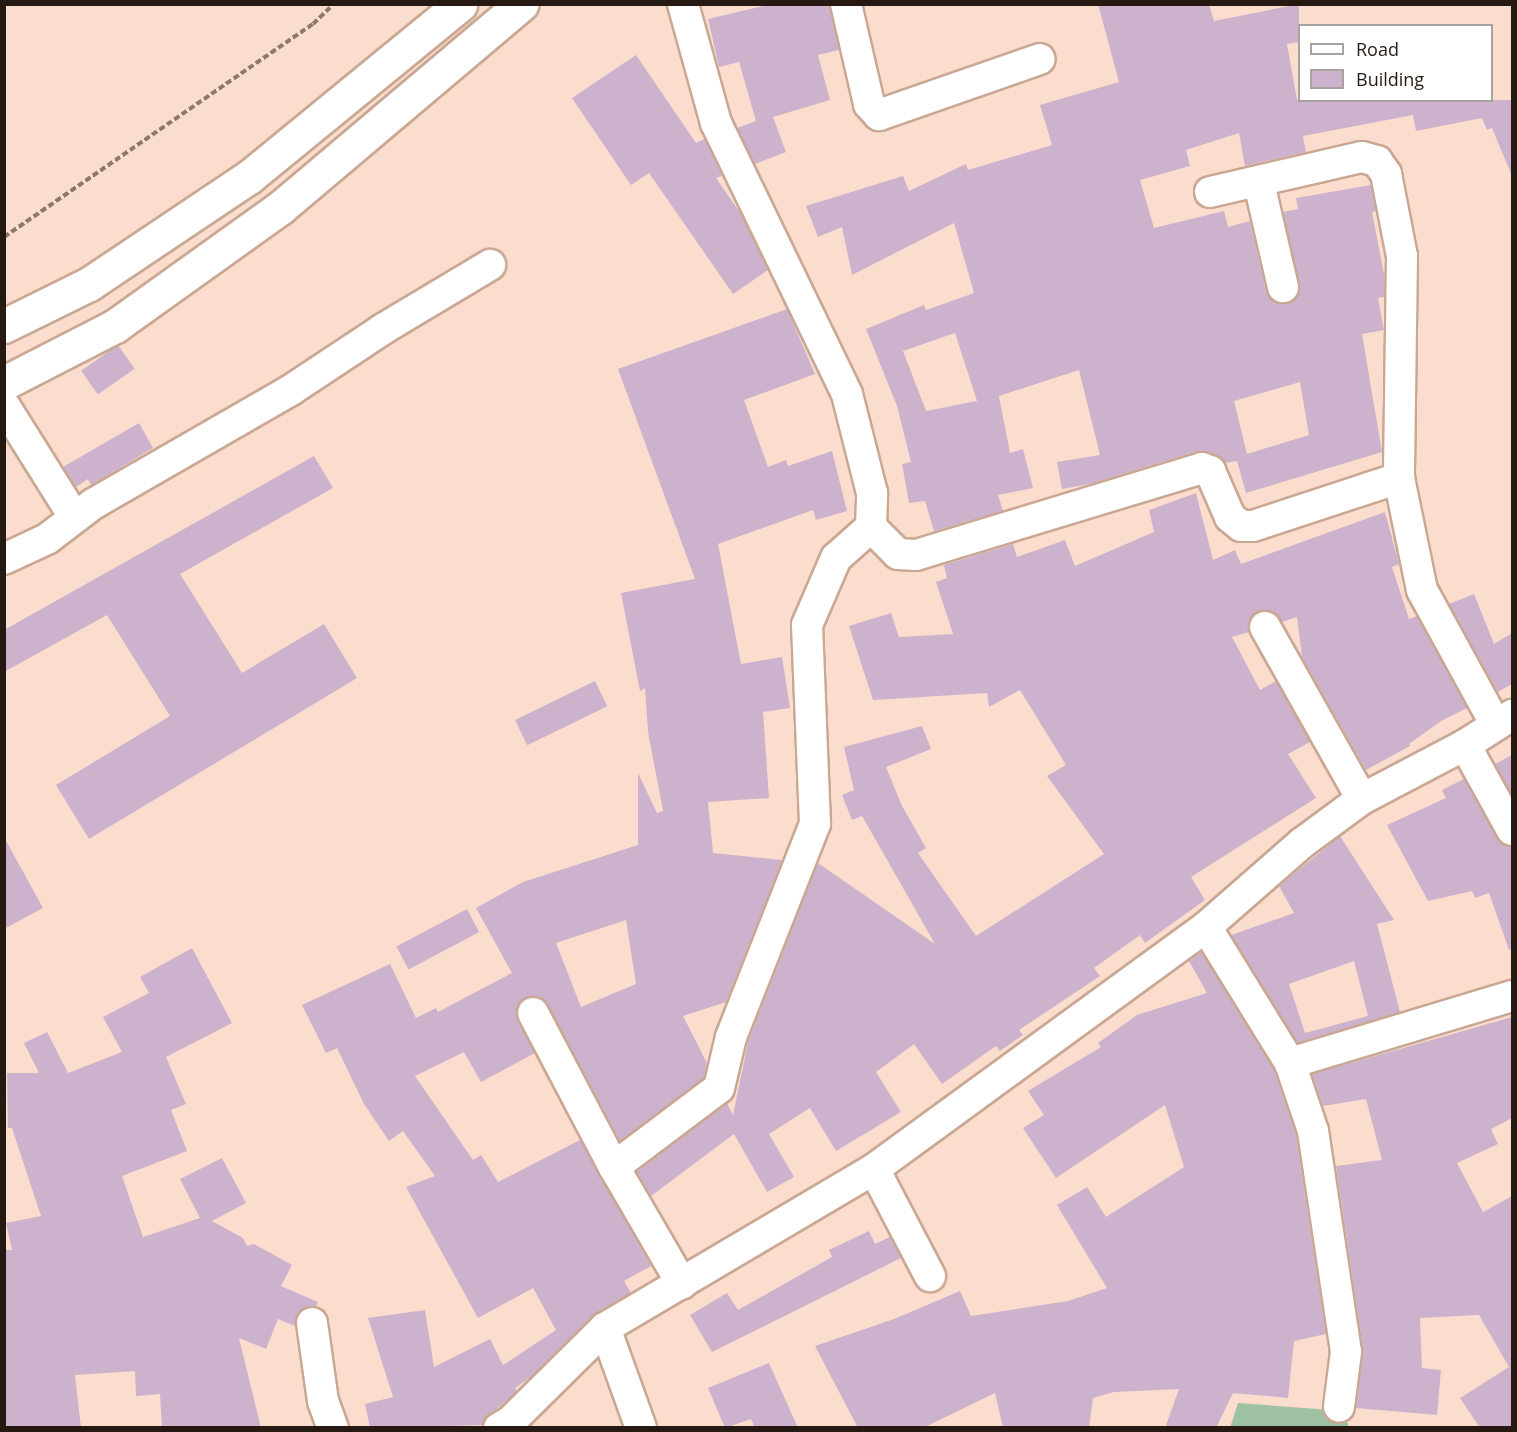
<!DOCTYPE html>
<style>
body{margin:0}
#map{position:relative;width:1517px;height:1432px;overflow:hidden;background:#fbddcd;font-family:"Open Sans",sans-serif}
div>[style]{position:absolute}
.green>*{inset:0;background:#9dc1a2}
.building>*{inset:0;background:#cdb2ce;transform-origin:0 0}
.path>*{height:4px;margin-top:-2px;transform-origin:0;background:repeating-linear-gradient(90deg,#8e796d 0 6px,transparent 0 9px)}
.roads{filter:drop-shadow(2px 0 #caa793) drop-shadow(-2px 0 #caa793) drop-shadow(0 2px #caa793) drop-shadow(0 -2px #caa793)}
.minor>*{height:30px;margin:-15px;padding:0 15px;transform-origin:15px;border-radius:15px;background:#fff}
.secondary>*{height:33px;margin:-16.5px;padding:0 16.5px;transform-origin:16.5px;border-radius:16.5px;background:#fff}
span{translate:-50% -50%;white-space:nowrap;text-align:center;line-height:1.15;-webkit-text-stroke:4.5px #fff;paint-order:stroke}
.frame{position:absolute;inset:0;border:6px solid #261912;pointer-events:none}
.legend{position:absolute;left:1298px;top:24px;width:195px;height:78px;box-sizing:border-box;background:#fff;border:2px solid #a8a3a0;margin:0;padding:8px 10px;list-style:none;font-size:18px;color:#261912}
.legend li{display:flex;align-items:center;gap:12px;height:30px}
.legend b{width:30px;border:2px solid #a8a3a0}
</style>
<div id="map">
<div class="green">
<div style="clip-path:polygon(1238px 1403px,1331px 1410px,1331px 1422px,1348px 1423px,1348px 1428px,1230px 1428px)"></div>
</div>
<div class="building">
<div style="clip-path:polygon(771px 4px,829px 4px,839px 50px,818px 55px,830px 100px,773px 117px,786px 152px,755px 164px,737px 128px,756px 121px,739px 62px,719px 67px,708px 19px)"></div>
<div style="clip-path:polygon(evenodd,1098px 4px,1209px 4px,1214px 21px,1299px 4px,1299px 42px,1287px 44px,1297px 100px,1512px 100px,1512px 176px,1492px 128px,1487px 130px,1482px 118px,1416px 131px,1413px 115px,1303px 136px,1306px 152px,1245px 166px,1239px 133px,1186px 150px,1190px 166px,1140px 180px,1154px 228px,1224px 211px,1228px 227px,1250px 221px,1266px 291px,1279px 304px,1294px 300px,1300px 291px,1283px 212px,1298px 209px,1296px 198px,1371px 185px,1376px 211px,1372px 212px,1384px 274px,1384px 297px,1378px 298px,1384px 330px,1362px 334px,1382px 452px,1246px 493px,1237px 461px,1225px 463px,1216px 455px,1198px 451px,1090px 484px,1062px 489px,1057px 462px,1100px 455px,1079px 370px,999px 396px,1010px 453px,1023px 449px,1033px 488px,998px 495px,1003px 511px,934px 531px,925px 501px,909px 503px,902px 464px,911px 462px,897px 406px,866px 329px,924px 305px,926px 310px,974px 293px,954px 223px,852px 275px,842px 227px,818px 237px,806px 206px,903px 176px,909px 191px,966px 164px,968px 170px,1052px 145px,1040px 105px,1119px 82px,1098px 4px,955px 333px,977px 401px,926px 411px,903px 351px,955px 333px,1098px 4px,1300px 382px,1309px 435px,1247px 454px,1234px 401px,1300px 382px)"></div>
<div style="clip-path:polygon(636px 55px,696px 143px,705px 139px,722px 176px,716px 178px,741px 214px,768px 270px,733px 294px,649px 173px,631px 185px,572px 98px)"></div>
<div style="clip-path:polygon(evenodd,787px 309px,815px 374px,744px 400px,768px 467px,786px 460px,788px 466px,832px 451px,847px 511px,816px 520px,813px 510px,718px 544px,741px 664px,782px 657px,790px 708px,763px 712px,769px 798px,708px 802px,713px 853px,782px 860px,726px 1002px,683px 1016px,707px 1063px,704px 1078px,620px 1141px,548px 1005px,533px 996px,519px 1003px,516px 1013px,535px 1053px,481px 1082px,464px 1052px,415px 1076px,473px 1160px,481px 1155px,498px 1182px,580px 1140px,651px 1266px,624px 1281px,631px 1293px,595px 1314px,531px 1377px,515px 1388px,517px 1391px,485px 1419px,482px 1425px,370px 1428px,365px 1404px,393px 1397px,368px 1318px,425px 1310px,434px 1367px,490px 1339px,503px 1365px,556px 1330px,533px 1288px,478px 1318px,406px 1187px,435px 1176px,403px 1131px,389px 1141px,364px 1104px,337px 1048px,326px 1053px,302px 1005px,390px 964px,416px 1018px,436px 1008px,438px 1012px,512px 973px,476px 908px,523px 882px,638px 845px,638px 773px,657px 813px,663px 811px,648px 732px,645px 688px,640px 691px,621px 593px,695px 579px,618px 369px,787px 309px,626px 920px,636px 984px,581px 1007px,556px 943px,626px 920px)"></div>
<div style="left:118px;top:345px;width:29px;height:45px;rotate:55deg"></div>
<div style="clip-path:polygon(139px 423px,153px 448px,91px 485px,88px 479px,76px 487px,63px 467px)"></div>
<div style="clip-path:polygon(314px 456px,333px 488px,180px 574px,242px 673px,324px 624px,357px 678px,89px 839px,56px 785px,170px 716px,107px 615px,4px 672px,4px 630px)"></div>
<div style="clip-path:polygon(1196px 493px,1213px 560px,1235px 550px,1241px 564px,1385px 512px,1399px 564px,1392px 567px,1409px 619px,1417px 616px,1467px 708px,1441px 721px,1409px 744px,1410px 746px,1366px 770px,1302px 657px,1297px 617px,1282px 622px,1273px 612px,1256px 612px,1250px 619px,1249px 632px,1232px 637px,1260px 690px,1276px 681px,1310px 742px,1288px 754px,1316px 798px,1191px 877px,1205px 900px,1145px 943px,1140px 935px,1094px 968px,1100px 976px,1019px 1030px,1023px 1035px,1000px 1051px,996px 1046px,942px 1084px,914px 1044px,876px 1072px,901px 1112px,836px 1151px,810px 1108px,769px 1134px,794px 1177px,767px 1192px,734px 1134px,651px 1196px,637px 1172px,727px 1103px,733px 1115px,748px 1042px,818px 863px,935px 944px,862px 816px,852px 820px,842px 795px,854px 790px,844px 747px,922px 726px,931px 749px,886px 767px,902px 806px,926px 848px,918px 853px,976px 936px,1104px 854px,1047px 776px,1066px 765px,1020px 690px,989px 707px,987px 693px,873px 700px,849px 626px,891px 613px,899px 637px,953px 634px,936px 582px,947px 578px,944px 565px,1013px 544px,1017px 557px,1065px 540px,1075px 566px,1154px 532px,1149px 510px)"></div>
<div style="clip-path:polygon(1474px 594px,1494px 644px,1512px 633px,1512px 684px,1498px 692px,1449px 604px)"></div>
<div style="left:595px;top:681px;width:28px;height:89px;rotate:64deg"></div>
<div style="clip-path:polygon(1512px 755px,1512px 795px,1495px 764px)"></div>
<div style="clip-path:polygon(1464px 779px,1497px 838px,1512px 847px,1512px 949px,1509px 950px,1489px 893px,1475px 898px,1472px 891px,1428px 901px,1387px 825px,1446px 798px,1442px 790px)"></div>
<div style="clip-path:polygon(evenodd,1340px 836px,1394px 920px,1377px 924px,1400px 1012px,1298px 1043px,1231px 935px,1294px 913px,1279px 886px,1340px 836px,1354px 961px,1368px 1016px,1305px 1033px,1289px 984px,1354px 961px)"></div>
<div style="clip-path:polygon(4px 837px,43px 908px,4px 929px)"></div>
<div style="left:467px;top:909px;width:26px;height:80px;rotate:62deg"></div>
<div style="clip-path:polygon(192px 948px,232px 1023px,166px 1057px,186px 1104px,171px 1110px,187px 1151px,122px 1176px,143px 1237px,200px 1218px,180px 1179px,222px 1158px,246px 1203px,212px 1221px,243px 1238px,247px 1246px,254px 1244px,292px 1265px,281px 1286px,318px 1302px,316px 1307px,301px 1310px,295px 1326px,278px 1319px,266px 1349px,239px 1338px,261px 1428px,162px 1428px,160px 1394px,136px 1396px,135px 1371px,75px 1375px,81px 1428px,4px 1428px,4px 1250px,12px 1250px,6px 1223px,41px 1216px,12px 1128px,8px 1128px,7px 1073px,39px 1073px,24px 1043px,47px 1032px,68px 1073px,122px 1052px,103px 1017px,149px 993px,140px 977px)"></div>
<div style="clip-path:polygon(1201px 952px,1274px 1070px,1296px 1135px,1326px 1334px,1294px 1341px,1288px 1398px,1233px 1393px,1216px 1428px,1165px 1428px,1179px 1389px,1114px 1392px,1093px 1398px,1089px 1428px,1003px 1428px,995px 1393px,923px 1428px,858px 1428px,815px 1346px,894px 1319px,960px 1291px,971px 1316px,1068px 1301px,1107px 1288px,1057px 1205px,1087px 1187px,1106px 1217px,1184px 1167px,1165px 1105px,1056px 1178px,1023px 1128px,1044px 1115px,1028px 1091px,1101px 1047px,1098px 1043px,1137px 1015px,1207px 993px,1189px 961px)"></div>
<div style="clip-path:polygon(1512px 1017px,1512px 1118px,1491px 1129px,1498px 1144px,1457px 1163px,1483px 1212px,1512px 1196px,1512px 1428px,1480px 1428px,1460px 1398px,1509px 1367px,1479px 1315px,1420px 1318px,1422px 1368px,1441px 1370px,1437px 1415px,1356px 1408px,1363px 1349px,1336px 1166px,1382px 1160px,1366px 1099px,1323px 1106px,1312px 1074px)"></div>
<div style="clip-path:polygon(869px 1231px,875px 1244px,890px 1237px,901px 1258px,712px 1352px,690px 1315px,727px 1293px,738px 1310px,832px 1257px,829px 1250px)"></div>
<div style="clip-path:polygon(769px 1363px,798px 1428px,755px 1428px,751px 1419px,725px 1428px,708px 1388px)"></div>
</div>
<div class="path">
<div style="left:4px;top:237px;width:375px;rotate:-34.6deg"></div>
<div style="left:313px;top:24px;width:29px;rotate:-44deg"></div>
</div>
<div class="roads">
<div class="minor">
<div style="left:846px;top:4px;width:103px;rotate:77deg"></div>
<div style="left:869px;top:104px;width:15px;rotate:48deg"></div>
<div style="left:879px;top:115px;width:170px;rotate:-19.2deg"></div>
<div style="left:1259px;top:183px;width:107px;rotate:77deg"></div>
<div style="left:1210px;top:192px;width:156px;rotate:-13deg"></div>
<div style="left:1362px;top:157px;width:16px;rotate:15deg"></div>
<div style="left:1377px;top:161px;width:16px;rotate:55deg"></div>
<div style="left:1386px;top:174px;width:84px;rotate:79deg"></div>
<div style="left:1402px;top:256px;width:222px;rotate:90.8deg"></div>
<div style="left:1399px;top:478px;width:114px;rotate:78.4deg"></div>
<div style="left:1422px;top:590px;width:154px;rotate:61.3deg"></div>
<div style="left:4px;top:405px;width:133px;rotate:57.9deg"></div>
<div style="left:871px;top:527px;width:38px;rotate:45deg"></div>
<div style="left:898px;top:554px;width:18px;rotate:3deg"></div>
<div style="left:916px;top:555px;width:299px;rotate:-16.9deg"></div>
<div style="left:1202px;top:468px;width:9px;rotate:21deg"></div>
<div style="left:1210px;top:471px;width:50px;rotate:66.5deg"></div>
<div style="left:1230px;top:517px;width:14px;rotate:39deg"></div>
<div style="left:1241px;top:526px;width:12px"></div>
<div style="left:1253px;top:526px;width:154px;rotate:-18.2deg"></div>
<div style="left:4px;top:559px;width:47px;rotate:-24.9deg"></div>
<div style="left:47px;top:539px;width:58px;rotate:-37.3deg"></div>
<div style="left:93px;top:504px;width:228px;rotate:-29.9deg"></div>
<div style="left:291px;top:390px;width:110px;rotate:-33.5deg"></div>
<div style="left:383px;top:329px;width:125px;rotate:-30.9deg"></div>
<div style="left:1265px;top:627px;width:197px;rotate:60.6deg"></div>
<div style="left:1465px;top:745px;width:97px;rotate:61.1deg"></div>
<div style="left:1206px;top:927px;width:160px;rotate:58.3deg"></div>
<div style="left:1290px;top:1063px;width:72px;rotate:71.3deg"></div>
<div style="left:1313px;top:1131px;width:223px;rotate:81.5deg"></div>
<div style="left:1346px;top:1352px;width:55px;rotate:97.3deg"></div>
<div style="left:533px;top:1013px;width:174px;rotate:62.3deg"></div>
<div style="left:614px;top:1167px;width:135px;rotate:59.8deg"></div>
<div style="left:1290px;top:1063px;width:232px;rotate:-16.8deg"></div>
<div style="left:614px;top:1167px;width:131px;rotate:-37deg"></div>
<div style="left:719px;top:1088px;width:52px;rotate:-76.8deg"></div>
<div style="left:731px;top:1037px;width:229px;rotate:-68.5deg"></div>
<div style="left:815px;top:824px;width:199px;rotate:-92.3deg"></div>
<div style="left:807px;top:625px;width:73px;rotate:-66.6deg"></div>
<div style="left:836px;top:558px;width:47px;rotate:-41.5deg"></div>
<div style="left:871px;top:527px;width:34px;rotate:-88deg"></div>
<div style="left:872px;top:493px;width:102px;rotate:-104.2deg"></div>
<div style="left:847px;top:394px;width:301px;rotate:-115.8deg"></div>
<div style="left:716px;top:123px;width:123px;rotate:-105.5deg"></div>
<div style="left:874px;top:1169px;width:121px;rotate:62.4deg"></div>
<div style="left:312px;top:1323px;width:79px;rotate:82deg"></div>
<div style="left:323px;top:1401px;width:29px;rotate:70deg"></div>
<div style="left:605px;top:1328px;width:106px;rotate:70.2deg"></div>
<div style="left:499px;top:1428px;width:13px;rotate:-29deg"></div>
<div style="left:510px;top:1422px;width:134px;rotate:-44.7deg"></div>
<div style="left:605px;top:1328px;width:312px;rotate:-30.6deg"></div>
<div style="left:874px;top:1169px;width:411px;rotate:-36.1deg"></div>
<div style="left:1206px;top:927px;width:128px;rotate:-41.2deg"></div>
<div style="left:1302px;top:843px;width:74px;rotate:-36.3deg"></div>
<div style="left:1362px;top:799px;width:116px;rotate:-27.7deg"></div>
<div style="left:1465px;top:745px;width:56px;rotate:-32.6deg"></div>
</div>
<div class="secondary">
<div style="left:4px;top:326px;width:95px;rotate:-26.3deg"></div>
<div style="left:89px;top:284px;width:192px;rotate:-33.8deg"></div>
<div style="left:249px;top:177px;width:273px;rotate:-39.3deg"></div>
<div style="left:4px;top:383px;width:125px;rotate:-27.2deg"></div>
<div style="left:115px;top:326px;width:203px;rotate:-35.6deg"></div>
<div style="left:280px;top:208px;width:316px;rotate:-40.2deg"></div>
</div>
</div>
<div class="frame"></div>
<ul class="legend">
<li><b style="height:8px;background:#fff"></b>Road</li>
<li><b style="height:16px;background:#cdb2ce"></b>Building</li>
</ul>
</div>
